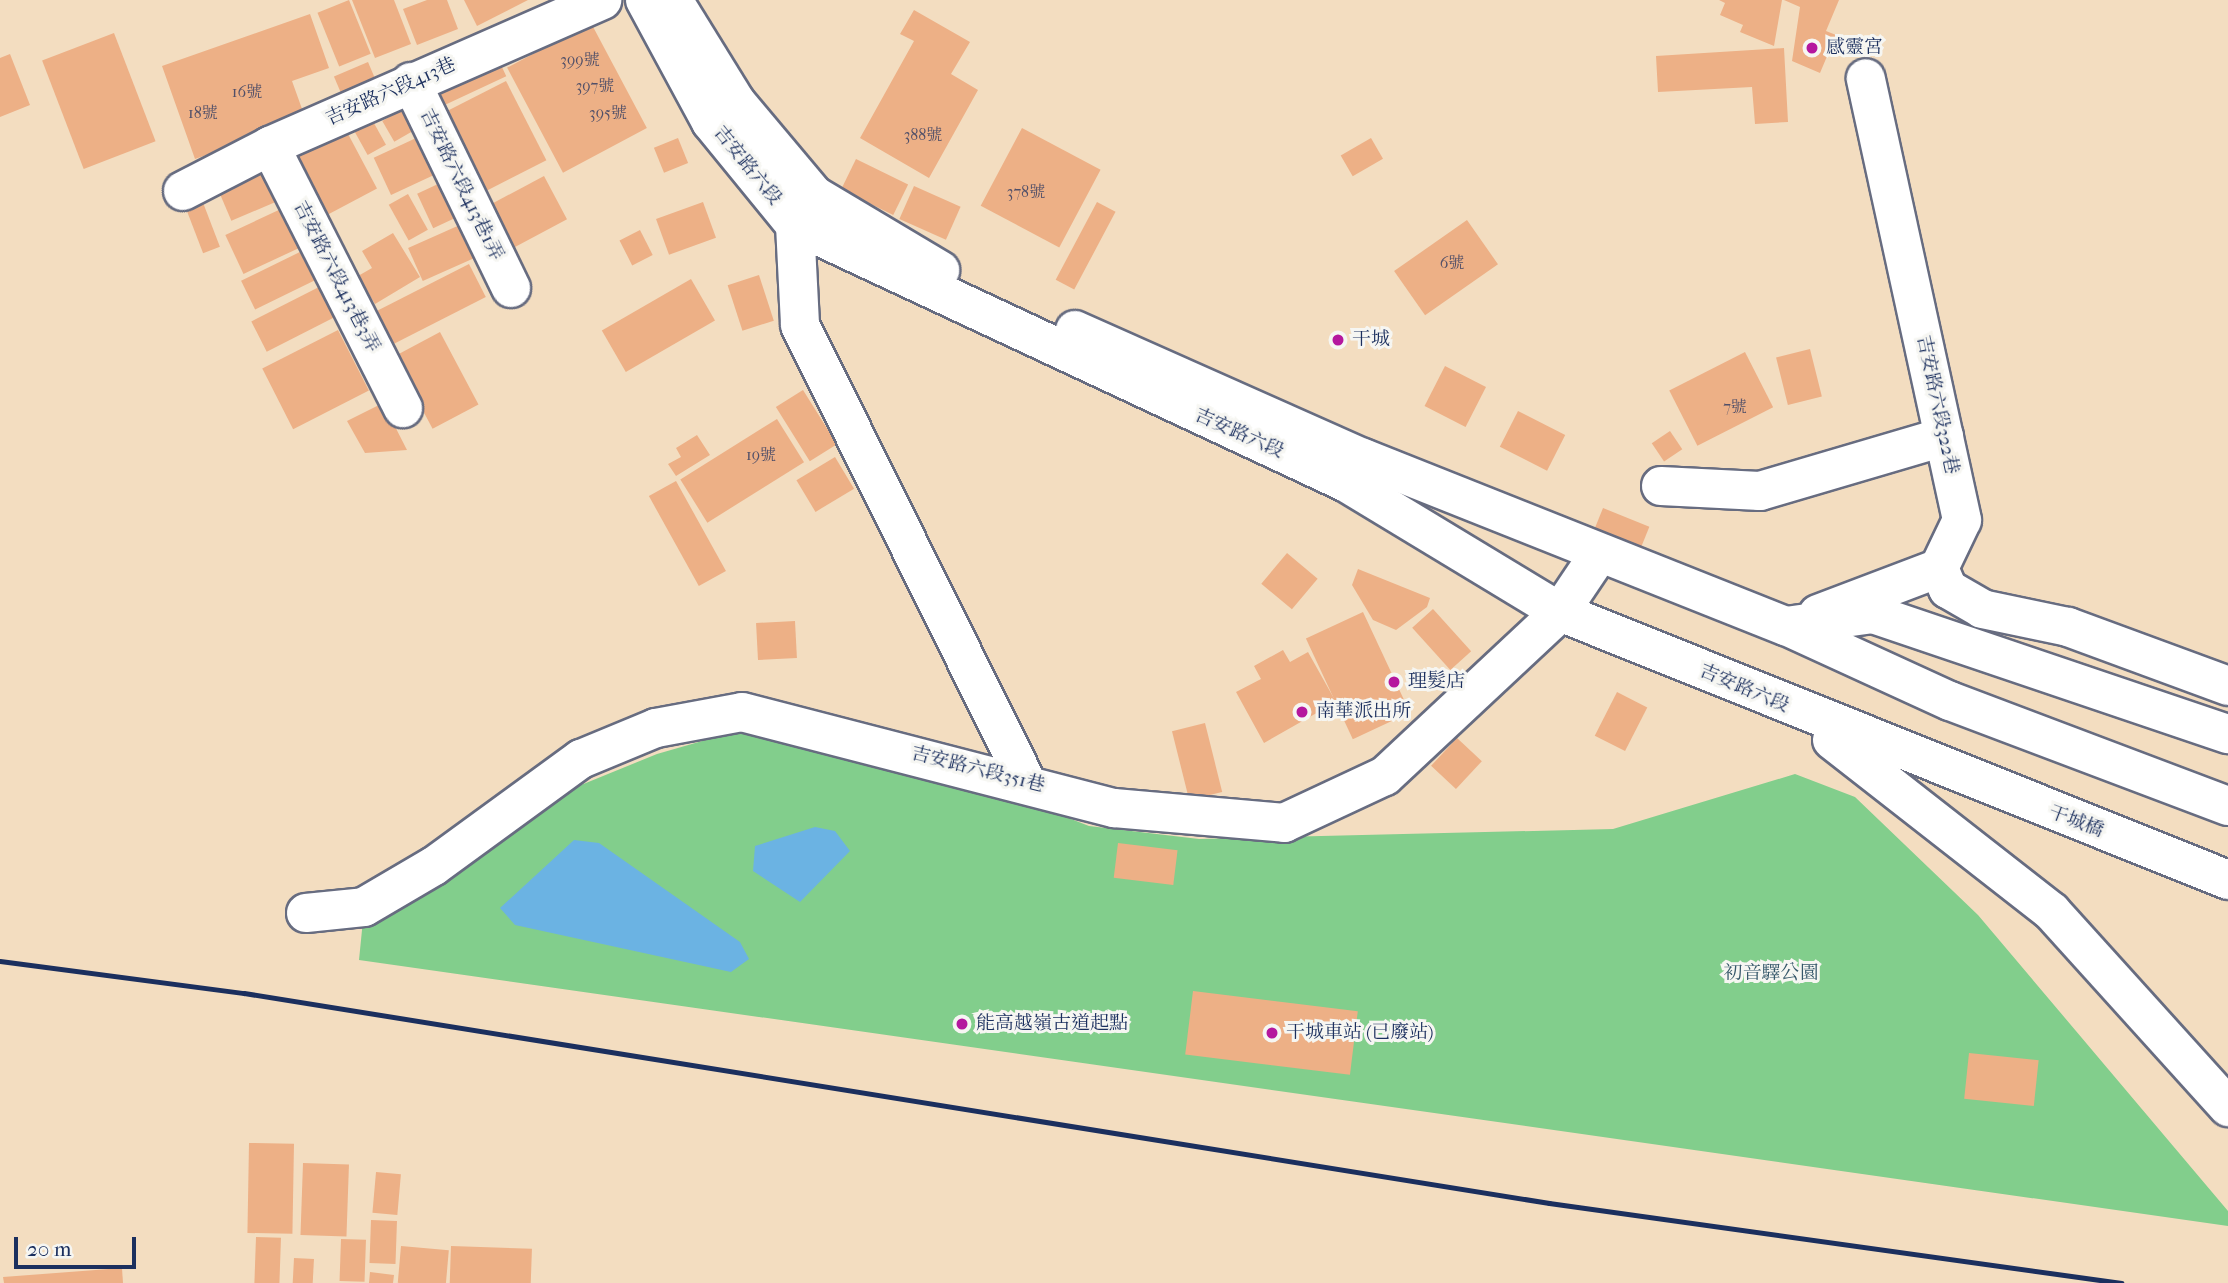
<!DOCTYPE html>
<meta charset="utf-8">
<style>
body{margin:0}
#map{position:relative;width:2228px;height:1283px;overflow:hidden;background:#f3ddc0;font-family:"IM FELL French Canon","Noto Serif TC",serif}
div>[style]{position:absolute}
.green>*{inset:0;background:#82ce8c}
.water>*{inset:0;background:#6bb3e3}
.building>*{inset:0;background:#edb086;transform-origin:0 0}
.roads{filter:drop-shadow(2px 0 #676c80) drop-shadow(-2px 0 #676c80) drop-shadow(0 2px #676c80) drop-shadow(0 -2px #676c80)}
.minor>*{height:38px;margin:-19px;padding:0 19px;transform-origin:19px;border-radius:19px;background:#fff}
.major>*{height:38px;margin:-19px;padding:0 19px;transform-origin:19px;border-radius:19px;background:#fff}
.rail>*{height:5px;margin:-2.5px;padding:0 2.5px;transform-origin:2.5px;border-radius:2.5px;background:#1b2f5e}
.dots>*{width:19px;height:19px;translate:-50% -50%;box-sizing:border-box;border:4px solid #f6f6f2;border-radius:50%}
span{translate:-50% -50%;white-space:nowrap;text-align:center;line-height:1.15;-webkit-text-stroke:6px #f6f6f2;paint-order:stroke}
.number-label{font-size:16px;color:#504f68}
.number-label span{-webkit-text-stroke-width:0}
.poi-label{font-size:19px;color:#1b2f5e}
.left{translate:0 -50%;text-align:left}
.street-label{font-size:19px;color:#1b2f5e}
.park-label{font-size:19px;color:#35576a}
.scale{position:absolute;left:14px;top:1237px;width:122px;height:32px;box-sizing:border-box;border:4px solid #1b2f5e;border-top:0;padding-left:9px;font-size:21px;line-height:24px;white-space:nowrap;color:#1b2f5e;-webkit-text-stroke:5px #f6f6f2;paint-order:stroke}
</style>
<div id="map">
<div class="green">
<div style="clip-path:polygon(737px 731px,979px 783px,1089px 826px,1199px 839px,1613px 829px,1795px 774px,1855px 797px,1978px 915px,2228px 1211px,2228px 1226px,359px 960px,363px 920px,581px 785px,657px 754px)"></div>
</div>
<div class="water">
<div style="clip-path:polygon(815px 827px,835px 831px,850px 851px,800px 902px,753px 871px,755px 846px)"></div>
<div style="clip-path:polygon(574px 840px,599px 843px,740px 942px,749px 959px,731px 972px,515px 925px,500px 908px)"></div>
</div>
<div class="building">
<div style="left:349px;top:0;width:58px;height:34px;rotate:68deg"></div>
<div style="clip-path:polygon(352px 0,394px 0,411px 44px,375px 58px)"></div>
<div style="clip-path:polygon(427px 0,447px 0,458px 29px,417px 45px,403px 9px)"></div>
<div style="clip-path:polygon(464px 0,528px 0,477px 26px)"></div>
<div style="clip-path:polygon(1719px 0,1782px 0,1774px 46px,1740px 32px,1743px 25px,1720px 15px,1725px 3px)"></div>
<div style="clip-path:polygon(1784px 0,1839px 0,1826px 31px,1836px 35px,1820px 73px,1792px 61px,1800px 7px)"></div>
<div style="clip-path:polygon(914px 10px,970px 42px,951px 74px,978px 90px,929px 178px,860px 138px,914px 41px,900px 34px)"></div>
<div style="clip-path:polygon(310px 14px,329px 68px,292px 81px,306px 120px,195px 159px,162px 66px)"></div>
<div style="left:591px;top:23px;width:119px;height:95px;rotate:62deg"></div>
<div style="left:114px;top:33px;width:116px;height:77px;rotate:69deg"></div>
<div style="clip-path:polygon(1784px 48px,1788px 122px,1755px 124px,1752px 87px,1658px 92px,1656px 56px)"></div>
<div style="left:494px;top:50px;width:29px;height:75px;rotate:65deg"></div>
<div style="clip-path:polygon(10px 54px,30px 105px,0 117px,0 58px)"></div>
<div style="left:368px;top:62px;width:25px;height:37px;rotate:67deg"></div>
<div style="left:506px;top:81px;width:89px;height:71px;rotate:63deg"></div>
<div style="left:410px;top:105px;width:24px;height:32px;rotate:60deg"></div>
<div style="left:370px;top:116px;width:33px;height:21px;rotate:61deg"></div>
<div style="left:339px;top:117px;width:81px;height:71px;rotate:62deg"></div>
<div style="left:1022px;top:128px;width:89px;height:88px;rotate:28deg"></div>
<div style="left:429px;top:132px;width:41px;height:61px;rotate:65deg"></div>
<div style="left:678px;top:138px;width:27px;height:26px;rotate:68deg"></div>
<div style="left:1371px;top:138px;width:24px;height:35px;rotate:60deg"></div>
<div style="left:264px;top:157px;width:46px;height:55px;rotate:67deg"></div>
<div style="left:856px;top:159px;width:58px;height:34px;rotate:26deg"></div>
<div style="left:544px;top:176px;width:49px;height:68px;rotate:62deg"></div>
<div style="left:438px;top:184px;width:38px;height:23px;rotate:65deg"></div>
<div style="left:914px;top:186px;width:51px;height:36px;rotate:24deg"></div>
<div style="left:408px;top:194px;width:41px;height:22px;rotate:61deg"></div>
<div style="left:202px;top:200px;width:50px;height:18px;rotate:69deg"></div>
<div style="left:296px;top:202px;width:43px;height:78px;rotate:65deg"></div>
<div style="left:703px;top:202px;width:38px;height:50px;rotate:70deg"></div>
<div style="left:1097px;top:202px;width:21px;height:88px;rotate:28deg"></div>
<div style="left:1467px;top:220px;width:54px;height:89px;rotate:55deg"></div>
<div style="left:462px;top:224px;width:36px;height:59px;rotate:66deg"></div>
<div style="left:640px;top:230px;width:28px;height:23px;rotate:63deg"></div>
<div style="clip-path:polygon(393px 233px,420px 277px,375px 304px,358px 276px,372px 268px,362px 251px)"></div>
<div style="left:304px;top:250px;width:32px;height:70px;rotate:64deg"></div>
<div style="left:469px;top:264px;width:37px;height:103px;rotate:63deg"></div>
<div style="left:759px;top:275px;width:48px;height:33px;rotate:72deg"></div>
<div style="left:691px;top:279px;width:48px;height:103px;rotate:60deg"></div>
<div style="left:319px;top:287px;width:34px;height:76px;rotate:63deg"></div>
<div style="left:338px;top:330px;width:68px;height:85px;rotate:63deg"></div>
<div style="left:440px;top:332px;width:82px;height:52px;rotate:62deg"></div>
<div style="left:1810px;top:349px;width:49px;height:35px;rotate:76deg"></div>
<div style="left:1745px;top:352px;width:62px;height:85px;rotate:63deg"></div>
<div style="left:1445px;top:366px;width:46px;height:45px;rotate:27deg"></div>
<div style="left:803px;top:390px;width:64px;height:32px;rotate:58deg"></div>
<div style="clip-path:polygon(383px 403px,407px 450px,365px 453px,347px 421px)"></div>
<div style="left:1518px;top:411px;width:53px;height:40px;rotate:27deg"></div>
<div style="left:777px;top:419px;width:51px;height:114px;rotate:58deg"></div>
<div style="left:1670px;top:431px;width:22px;height:22px;rotate:56deg"></div>
<div style="clip-path:polygon(697px 435px,710px 455px,676px 476px,668px 464px,681px 457px,676px 448px)"></div>
<div style="left:835px;top:457px;width:37px;height:45px;rotate:59deg"></div>
<div style="left:676px;top:481px;width:103px;height:31px;rotate:61deg"></div>
<div style="left:1603px;top:508px;width:50px;height:25px;rotate:22deg"></div>
<div style="left:1287px;top:553px;width:40px;height:40px;rotate:40deg"></div>
<div style="clip-path:polygon(1358px 569px,1430px 598px,1427px 607px,1396px 630px,1373px 620px,1352px 585px)"></div>
<div style="left:1433px;top:609px;width:57px;height:28px;rotate:48deg"></div>
<div style="left:1363px;top:612px;width:111px;height:63px;rotate:65deg"></div>
<div style="left:795px;top:621px;width:37px;height:39px;rotate:87deg"></div>
<div style="clip-path:polygon(1283px 650px,1290px 662px,1308px 652px,1336px 702px,1264px 743px,1236px 692px,1261px 679px,1254px 666px)"></div>
<div style="left:1617px;top:692px;width:34px;height:49px;rotate:27deg"></div>
<div style="left:1205px;top:723px;width:71px;height:34px;rotate:76deg"></div>
<div style="left:1457px;top:738px;width:34px;height:38px;rotate:43deg"></div>
<div style="left:1118px;top:843px;width:60px;height:35px;rotate:7deg"></div>
<div style="left:1193px;top:991px;width:166px;height:64px;rotate:7deg"></div>
<div style="left:1969px;top:1053px;width:70px;height:46px;rotate:6deg"></div>
<div style="left:249px;top:1143px;width:45px;height:90px;rotate:1deg"></div>
<div style="left:303px;top:1163px;width:46px;height:72px;rotate:2deg"></div>
<div style="left:376px;top:1172px;width:25px;height:41px;rotate:5deg"></div>
<div style="left:371px;top:1220px;width:26px;height:43px;rotate:2deg"></div>
<div style="left:256px;top:1237px;width:25px;height:46px;rotate:2deg"></div>
<div style="left:341px;top:1239px;width:25px;height:42px;rotate:2deg"></div>
<div style="left:401px;top:1246px;width:48px;height:37px;rotate:5deg"></div>
<div style="left:451px;top:1246px;width:81px;height:37px;rotate:2deg"></div>
<div style="left:294px;top:1258px;width:20px;height:25px;rotate:3deg"></div>
<div style="clip-path:polygon(122px 1268px,123px 1283px,4px 1283px,3px 1277px)"></div>
<div style="clip-path:polygon(370px 1272px,394px 1275px,393px 1283px,369px 1283px)"></div>
</div>
<div class="roads">
<div class="minor">
<div style="left:411px;top:82px;width:229px;rotate:64.1deg"></div>
<div style="left:270px;top:146px;width:294px;rotate:63.1deg"></div>
<div style="left:183px;top:191px;width:98px;rotate:-27.3deg"></div>
<div style="left:270px;top:146px;width:363px;rotate:-23.7deg"></div>
<div style="left:811px;top:200px;width:30px;rotate:123deg"></div>
<div style="left:795px;top:225px;width:100px;rotate:87.1deg"></div>
<div style="left:800px;top:325px;width:509px;rotate:63.64deg"></div>
<div style="left:1661px;top:486px;width:99px;rotate:2.9deg"></div>
<div style="left:1760px;top:491px;width:192px;rotate:-16.4deg"></div>
<div style="left:1939px;top:568px;width:23px;rotate:67deg"></div>
<div style="left:1948px;top:589px;width:39px;rotate:30deg"></div>
<div style="left:1982px;top:609px;width:88px;rotate:11.8deg"></div>
<div style="left:2068px;top:627px;width:171px;rotate:20.2deg"></div>
<div style="left:1818px;top:614px;width:129px;rotate:-20.8deg"></div>
<div style="left:1939px;top:568px;width:53px;rotate:-64.4deg"></div>
<div style="left:1962px;top:520px;width:452px;rotate:-102.3deg"></div>
<div style="left:306px;top:913px;width:58px;rotate:-5.9deg"></div>
<div style="left:364px;top:907px;width:81px;rotate:-30.4deg"></div>
<div style="left:434px;top:866px;width:182px;rotate:-36.1deg"></div>
<div style="left:581px;top:759px;width:81px;rotate:-22.5deg"></div>
<div style="left:656px;top:728px;width:87px;rotate:-10.5deg"></div>
<div style="left:742px;top:712px;width:384px;rotate:14.5deg"></div>
<div style="left:1114px;top:808px;width:171px;rotate:5deg"></div>
<div style="left:1284px;top:823px;width:111px;rotate:-25deg"></div>
<div style="left:1385px;top:776px;width:240px;rotate:-43.1deg"></div>
<div style="left:1560px;top:612px;width:70px;rotate:-56.1deg"></div>
</div>
<div class="major">
<div style="left:645px;top:0;width:139px;rotate:61.6deg"></div>
<div style="left:711px;top:122px;width:133px;rotate:50.8deg"></div>
<div style="left:795px;top:225px;width:609px;rotate:25.05deg"></div>
<div style="left:1347px;top:483px;width:249px;rotate:31.2deg"></div>
<div style="left:1560px;top:612px;width:720px;rotate:21.86deg"></div>
<div style="left:673px;top:0;width:120px;rotate:58.3deg"></div>
<div style="left:736px;top:102px;width:121px;rotate:50deg"></div>
<div style="left:814px;top:195px;width:147px;rotate:30.8deg"></div>
<div style="left:1075px;top:330px;width:315px;rotate:24deg"></div>
<div style="left:1363px;top:458px;width:455px;rotate:21.7deg"></div>
<div style="left:1786px;top:626px;width:180px;rotate:24.6deg"></div>
<div style="left:1950px;top:701px;width:297px;rotate:20.7deg"></div>
<div style="left:1786px;top:626px;width:88px;rotate:-7.9deg"></div>
<div style="left:1873px;top:614px;width:375px;rotate:18.7deg"></div>
<div style="left:1832px;top:740px;width:279px;rotate:38deg"></div>
<div style="left:2052px;top:912px;width:263px;rotate:47.9deg"></div>
</div>
</div>
<div class="rail">
<div style="left:0;top:961px;width:246px;rotate:7.5deg"></div>
<div style="left:244px;top:993px;width:1322px;rotate:9.14deg"></div>
<div style="left:1549px;top:1203px;width:578px;rotate:7.96deg"></div>
</div>
<div class="dots">
<div style="left:1812px;top:48px;background:#b5179e"></div>
<div style="left:1338px;top:340px;background:#b5179e"></div>
<div style="left:1394px;top:682px;background:#b5179e"></div>
<div style="left:1302px;top:712px;background:#b5179e"></div>
<div style="left:962px;top:1024px;background:#b5179e"></div>
<div style="left:1272px;top:1033px;background:#b5179e"></div>
</div>
<div class="number-label">
<span style="left:580px;top:60px">399號</span>
<span style="left:595px;top:86px">397號</span>
<span style="left:247px;top:92px">16號</span>
<span style="left:203px;top:113px">18號</span>
<span style="left:608px;top:113px">395號</span>
<span style="left:923px;top:135px">388號</span>
<span style="left:1026px;top:192px">378號</span>
<span style="left:1452px;top:263px">6號</span>
<span style="left:1735px;top:407px">7號</span>
<span style="left:761px;top:455px">19號</span>
</div>
<div class="poi-label">
<span class="left" style="left:1826px;top:48px">感靈宮</span>
<span class="left" style="left:1352px;top:340px">干城</span>
<span class="left" style="left:1408px;top:682px">理髮店</span>
<span class="left" style="left:1316px;top:712px">南華派出所</span>
<span class="left" style="left:976px;top:1024px">能高越嶺古道起點</span>
<span class="left" style="left:1286px;top:1033px">干城車站 (已廢站)</span>
</div>
<div class="street-label">
<span style="left:391px;top:92px;rotate:-24deg">吉安路六段413巷</span>
<span style="left:747px;top:166px;rotate:51deg">吉安路六段</span>
<span style="left:461px;top:185px;rotate:64deg">吉安路六段413巷1弄</span>
<span style="left:336px;top:277px;rotate:63deg">吉安路六段413巷3弄</span>
<span style="left:1937px;top:405px;rotate:78deg">吉安路六段322巷</span>
<span style="left:1239px;top:434px;rotate:24deg">吉安路六段</span>
<span style="left:1744px;top:689px;rotate:23deg">吉安路六段</span>
<span style="left:978px;top:770px;rotate:14deg">吉安路六段351巷</span>
<span style="left:2076px;top:822px;rotate:21deg">干城橋</span>
</div>
<div class="park-label">
<span style="left:1771px;top:974px">初音驛公園</span>
</div>
<div class="scale">20 m</div>
</div>
